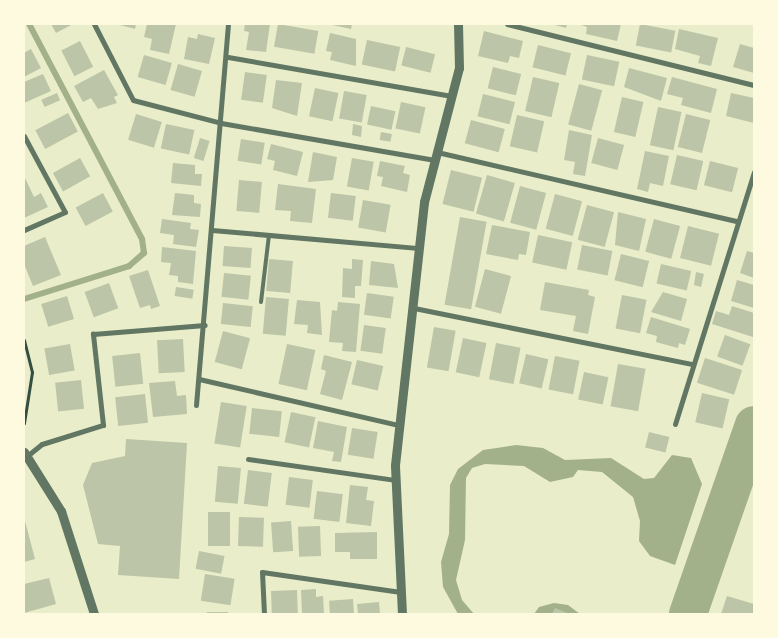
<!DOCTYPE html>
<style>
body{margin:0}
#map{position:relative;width:778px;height:638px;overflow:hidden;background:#e9edc9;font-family:"Archivo Narrow",sans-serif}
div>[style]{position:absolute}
.water>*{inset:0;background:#a3b18a}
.stream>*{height:6px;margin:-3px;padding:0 3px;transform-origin:3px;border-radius:3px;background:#a3b18a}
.river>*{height:38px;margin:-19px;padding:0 19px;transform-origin:19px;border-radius:19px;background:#a3b18a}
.building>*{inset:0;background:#bcc5a7;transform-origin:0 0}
.path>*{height:3px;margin:-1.5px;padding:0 1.5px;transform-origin:1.5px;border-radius:1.5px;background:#344e41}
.service>*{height:4px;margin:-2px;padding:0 2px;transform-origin:2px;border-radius:2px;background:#617663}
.minor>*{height:5px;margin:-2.5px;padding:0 2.5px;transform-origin:2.5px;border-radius:2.5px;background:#617663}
.tertiary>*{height:9px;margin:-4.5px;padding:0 4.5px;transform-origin:4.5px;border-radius:4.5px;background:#617663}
span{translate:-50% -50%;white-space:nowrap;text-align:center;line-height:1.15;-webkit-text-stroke:5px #fefae0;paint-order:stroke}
.frame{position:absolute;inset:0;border:25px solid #fefae0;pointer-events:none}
</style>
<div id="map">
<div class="water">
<div style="clip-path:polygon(516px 445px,543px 448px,565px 460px,611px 458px,644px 479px,654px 478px,672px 455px,691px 458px,702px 484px,675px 565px,650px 556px,639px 541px,640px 521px,633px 497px,602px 472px,578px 470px,573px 477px,550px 482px,524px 466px,485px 464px,472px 468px,466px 478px,465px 540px,456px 580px,462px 600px,474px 614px,458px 614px,443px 587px,441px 562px,449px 534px,450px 485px,458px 469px,483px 450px)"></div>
<div style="clip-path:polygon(554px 603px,568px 605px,580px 614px,534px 614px,539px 607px)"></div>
</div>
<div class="stream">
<div style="left:24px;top:299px;width:110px;rotate:-17.4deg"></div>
<div style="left:129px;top:266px;width:20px;rotate:-41deg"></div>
<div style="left:144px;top:253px;width:14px;rotate:-98deg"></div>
<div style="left:142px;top:239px;width:243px;rotate:-117.7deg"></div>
</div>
<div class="river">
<div style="left:688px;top:614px;width:200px;rotate:-70.8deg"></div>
</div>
<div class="building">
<div style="clip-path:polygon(51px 24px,73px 24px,56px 33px)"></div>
<div style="clip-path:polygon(116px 24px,136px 24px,135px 29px)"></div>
<div style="clip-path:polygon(147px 24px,176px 24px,169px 54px,150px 50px,152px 39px,144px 37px)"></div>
<div style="clip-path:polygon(245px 24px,270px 24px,266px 52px,246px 50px,249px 32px,244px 31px)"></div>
<div style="left:278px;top:24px;width:41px;height:23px;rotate:10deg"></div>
<div style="clip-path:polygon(328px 24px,352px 24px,351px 29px)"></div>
<div style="clip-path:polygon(551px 24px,567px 24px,566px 28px)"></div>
<div style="clip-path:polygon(578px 24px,621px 24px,617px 41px,586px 34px,587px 27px)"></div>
<div style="left:640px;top:24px;width:36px;height:22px;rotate:11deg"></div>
<div style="clip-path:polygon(679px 29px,718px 38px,711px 66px,698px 63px,700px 56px,675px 49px)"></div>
<div style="clip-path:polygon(484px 31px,523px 41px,519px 58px,510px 56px,508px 63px,478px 56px)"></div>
<div style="clip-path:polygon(330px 33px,356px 39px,356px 66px,330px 60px,332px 52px,326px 51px)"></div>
<div style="clip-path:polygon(198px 34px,215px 38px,209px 64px,184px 59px,188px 37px,197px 39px)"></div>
<div style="left:367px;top:40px;width:34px;height:25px;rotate:12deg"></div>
<div style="left:80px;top:41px;width:29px;height:21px;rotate:63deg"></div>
<div style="clip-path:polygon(740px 44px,754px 48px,754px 73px,733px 67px)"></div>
<div style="left:538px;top:45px;width:34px;height:23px;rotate:14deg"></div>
<div style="left:406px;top:47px;width:30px;height:19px;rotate:14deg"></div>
<div style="clip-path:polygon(31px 49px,41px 68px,24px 77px,24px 53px)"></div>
<div style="left:144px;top:55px;width:29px;height:23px;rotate:16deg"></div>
<div style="left:587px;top:55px;width:33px;height:25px;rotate:12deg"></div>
<div style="left:178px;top:64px;width:25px;height:27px;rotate:16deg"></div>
<div style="left:493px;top:67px;width:29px;height:22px;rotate:14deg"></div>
<div style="clip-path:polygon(629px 68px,667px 78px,661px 101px,624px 87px)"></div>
<div style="clip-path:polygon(104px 70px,118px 95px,114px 97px,117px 103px,98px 109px,91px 98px,83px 102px,74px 86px)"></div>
<div style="left:245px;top:72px;width:22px;height:28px;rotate:8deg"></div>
<div style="clip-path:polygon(43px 74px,51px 91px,24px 103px,24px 82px)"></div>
<div style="left:533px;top:77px;width:27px;height:35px;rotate:13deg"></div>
<div style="clip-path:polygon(672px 77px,717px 89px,711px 113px,681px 105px,683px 98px,667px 94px)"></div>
<div style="clip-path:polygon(276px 80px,302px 83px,297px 116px,272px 108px)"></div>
<div style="left:579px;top:84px;width:24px;height:42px;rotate:15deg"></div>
<div style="left:315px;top:88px;width:24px;height:29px;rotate:12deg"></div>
<div style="left:344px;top:91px;width:23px;height:28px;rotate:10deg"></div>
<div style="left:57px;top:93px;width:8px;height:17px;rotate:67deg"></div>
<div style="clip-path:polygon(731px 93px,754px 98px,754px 123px,726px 116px)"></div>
<div style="left:483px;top:94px;width:33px;height:23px;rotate:14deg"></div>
<div style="left:622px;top:97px;width:22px;height:36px;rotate:13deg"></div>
<div style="left:401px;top:102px;width:25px;height:27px;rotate:12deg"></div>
<div style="left:371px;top:106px;width:25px;height:19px;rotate:12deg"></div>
<div style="left:658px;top:107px;width:24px;height:39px;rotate:12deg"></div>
<div style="left:68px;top:113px;width:21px;height:37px;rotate:62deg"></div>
<div style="left:136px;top:114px;width:27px;height:27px;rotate:17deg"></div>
<div style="left:686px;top:114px;width:25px;height:34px;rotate:14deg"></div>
<div style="left:517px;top:115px;width:28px;height:32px;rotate:13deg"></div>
<div style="left:471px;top:120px;width:35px;height:24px;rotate:15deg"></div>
<div style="left:166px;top:124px;width:29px;height:25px;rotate:12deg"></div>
<div style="clip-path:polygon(353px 124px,362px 126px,361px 137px,352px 135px)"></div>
<div style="clip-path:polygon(569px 130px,592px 135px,585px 176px,573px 174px,575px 162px,564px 160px)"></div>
<div style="left:381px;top:132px;width:11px;height:8px;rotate:10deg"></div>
<div style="left:200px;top:138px;width:10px;height:21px;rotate:17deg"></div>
<div style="left:598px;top:138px;width:27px;height:26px;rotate:15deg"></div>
<div style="left:241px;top:139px;width:24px;height:22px;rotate:9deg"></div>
<div style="clip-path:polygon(271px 144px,303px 152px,297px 176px,273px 170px,275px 161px,267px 159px)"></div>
<div style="clip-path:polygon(645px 151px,669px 156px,663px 186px,650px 183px,648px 192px,637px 189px)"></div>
<div style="clip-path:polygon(313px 152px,337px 157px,333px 180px,308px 182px)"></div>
<div style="left:677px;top:155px;width:27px;height:30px;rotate:13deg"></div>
<div style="left:80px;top:158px;width:21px;height:31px;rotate:61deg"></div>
<div style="left:352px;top:158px;width:22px;height:29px;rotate:10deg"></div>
<div style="clip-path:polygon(380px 161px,405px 166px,403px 173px,410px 175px,407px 192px,381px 186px,383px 177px,377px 176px)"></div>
<div style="left:710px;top:161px;width:29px;height:25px;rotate:14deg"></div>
<div style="clip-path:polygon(173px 163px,195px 165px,195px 174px,202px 174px,201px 186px,171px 183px)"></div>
<div style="left:451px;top:170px;width:32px;height:35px;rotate:14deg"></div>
<div style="left:487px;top:175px;width:29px;height:40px;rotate:16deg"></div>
<div style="clip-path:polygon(25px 178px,34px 197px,41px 193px,48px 207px,24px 218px)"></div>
<div style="left:239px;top:180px;width:23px;height:31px;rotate:5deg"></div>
<div style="clip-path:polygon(278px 184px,316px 189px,312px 223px,290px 221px,291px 211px,275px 210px)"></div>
<div style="left:520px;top:186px;width:27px;height:38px;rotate:15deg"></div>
<div style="left:103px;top:193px;width:21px;height:31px;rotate:62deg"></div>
<div style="clip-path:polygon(175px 193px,194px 195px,194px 203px,201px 204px,200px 217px,172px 215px)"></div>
<div style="left:331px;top:193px;width:25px;height:25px;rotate:7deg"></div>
<div style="left:555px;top:194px;width:28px;height:36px;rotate:15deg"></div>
<div style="left:363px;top:200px;width:28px;height:28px;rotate:10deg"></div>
<div style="left:587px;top:205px;width:28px;height:36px;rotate:15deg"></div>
<div style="clip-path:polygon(618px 212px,646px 219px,639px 251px,615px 245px)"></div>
<div style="left:460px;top:217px;width:27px;height:89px;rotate:10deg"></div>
<div style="clip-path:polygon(162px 219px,191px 223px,190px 229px,199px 230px,196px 247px,173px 244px,174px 235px,160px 233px)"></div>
<div style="left:654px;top:219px;width:27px;height:34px;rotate:15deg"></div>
<div style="clip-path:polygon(492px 225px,530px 232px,526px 255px,519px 254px,518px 260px,486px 254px)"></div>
<div style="left:688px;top:226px;width:32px;height:33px;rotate:14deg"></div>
<div style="left:538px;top:235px;width:35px;height:28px;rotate:12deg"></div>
<div style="clip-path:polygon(45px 237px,61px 275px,33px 286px,24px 264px,24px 246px)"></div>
<div style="left:582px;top:245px;width:31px;height:25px;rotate:11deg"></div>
<div style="left:224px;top:246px;width:28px;height:20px;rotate:4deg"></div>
<div style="clip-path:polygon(162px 247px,196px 251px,193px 284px,178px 282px,178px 276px,169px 275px,171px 263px,161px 262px)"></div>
<div style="clip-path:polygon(747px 251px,754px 253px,754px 278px,740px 273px)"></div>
<div style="left:621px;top:254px;width:29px;height:27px;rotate:14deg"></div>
<div style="left:269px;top:259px;width:24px;height:32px;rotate:5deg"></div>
<div style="clip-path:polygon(352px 259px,363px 260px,361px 286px,355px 286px,355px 298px,342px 297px,343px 268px,352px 269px)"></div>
<div style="clip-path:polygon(371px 261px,394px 264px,398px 288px,369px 285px)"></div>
<div style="left:661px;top:264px;width:31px;height:20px;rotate:13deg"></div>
<div style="left:485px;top:269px;width:27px;height:39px;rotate:15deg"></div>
<div style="clip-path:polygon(148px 270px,160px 306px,151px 309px,150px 305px,140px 308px,129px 276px)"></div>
<div style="clip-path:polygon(696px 272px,704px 274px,701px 287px,694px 285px)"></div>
<div style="left:224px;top:273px;width:27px;height:24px;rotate:6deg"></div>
<div style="clip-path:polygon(737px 280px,754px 285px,754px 308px,731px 301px)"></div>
<div style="clip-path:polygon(545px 282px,589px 290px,588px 295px,595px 297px,588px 334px,573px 331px,576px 316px,540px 310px)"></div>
<div style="left:109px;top:283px;width:27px;height:26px;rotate:70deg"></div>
<div style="left:176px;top:287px;width:18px;height:9px;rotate:9deg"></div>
<div style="clip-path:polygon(663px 292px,687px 299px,681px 321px,651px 312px)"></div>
<div style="left:367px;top:293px;width:27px;height:22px;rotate:8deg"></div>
<div style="left:622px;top:295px;width:25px;height:34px;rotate:11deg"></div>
<div style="left:67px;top:296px;width:24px;height:27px;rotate:73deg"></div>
<div style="left:266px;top:297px;width:23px;height:37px;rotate:5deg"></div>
<div style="clip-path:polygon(297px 300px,320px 302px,322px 335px,307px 333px,308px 325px,294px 324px)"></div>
<div style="clip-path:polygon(338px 302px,360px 304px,356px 352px,342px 351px,343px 343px,329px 342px,332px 310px,337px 311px)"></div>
<div style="left:223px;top:303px;width:30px;height:21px;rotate:6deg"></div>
<div style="clip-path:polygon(732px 306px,754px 313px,753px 337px,712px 324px,716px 311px,729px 315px)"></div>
<div style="clip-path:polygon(651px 317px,690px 329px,685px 345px,679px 343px,678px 348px,656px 342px,657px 336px,646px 333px)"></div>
<div style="left:364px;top:325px;width:22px;height:26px;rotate:8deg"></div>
<div style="left:434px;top:327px;width:22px;height:41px;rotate:10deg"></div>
<div style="left:223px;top:331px;width:28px;height:32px;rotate:15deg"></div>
<div style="left:725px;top:335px;width:27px;height:23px;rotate:20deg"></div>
<div style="left:463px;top:338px;width:24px;height:35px;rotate:12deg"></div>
<div style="left:183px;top:339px;width:33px;height:26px;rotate:87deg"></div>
<div style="left:496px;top:343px;width:25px;height:37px;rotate:11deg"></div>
<div style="left:70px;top:344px;width:27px;height:26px;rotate:80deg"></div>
<div style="left:287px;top:344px;width:29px;height:41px;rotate:12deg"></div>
<div style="left:140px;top:353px;width:31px;height:28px;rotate:84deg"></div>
<div style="left:526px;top:354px;width:23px;height:30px;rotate:13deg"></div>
<div style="clip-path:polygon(324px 355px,352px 362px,342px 400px,320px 394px,326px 371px,321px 369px)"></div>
<div style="left:555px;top:356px;width:25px;height:34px;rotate:11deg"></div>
<div style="left:705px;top:358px;width:39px;height:26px;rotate:18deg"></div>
<div style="left:357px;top:360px;width:27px;height:25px;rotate:13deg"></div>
<div style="left:618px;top:364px;width:28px;height:43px;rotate:10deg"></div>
<div style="left:584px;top:372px;width:25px;height:28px;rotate:12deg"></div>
<div style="left:81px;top:380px;width:29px;height:26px;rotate:84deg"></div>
<div style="clip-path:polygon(175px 381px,177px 396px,186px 395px,187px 414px,153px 417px,149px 383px)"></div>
<div style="left:702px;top:393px;width:28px;height:30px;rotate:13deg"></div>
<div style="left:145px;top:394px;width:29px;height:30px;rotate:84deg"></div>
<div style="left:221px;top:402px;width:26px;height:42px;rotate:9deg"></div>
<div style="left:252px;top:408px;width:30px;height:26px;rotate:6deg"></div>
<div style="left:291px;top:412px;width:25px;height:31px;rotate:12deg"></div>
<div style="clip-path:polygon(318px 421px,347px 427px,341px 462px,332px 461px,334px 452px,313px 448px)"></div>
<div style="left:352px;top:428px;width:26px;height:27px;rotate:9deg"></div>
<div style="left:649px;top:432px;width:21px;height:16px;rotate:14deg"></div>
<div style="clip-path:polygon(126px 439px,187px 443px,179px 579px,118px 575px,120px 546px,98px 544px,83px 485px,92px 463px,125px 456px)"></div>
<div style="left:218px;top:466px;width:23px;height:36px;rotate:5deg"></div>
<div style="left:248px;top:470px;width:24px;height:34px;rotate:7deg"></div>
<div style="left:289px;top:477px;width:24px;height:28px;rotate:7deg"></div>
<div style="clip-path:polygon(350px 485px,368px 487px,366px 500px,374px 501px,371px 526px,346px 523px)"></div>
<div style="left:317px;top:491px;width:26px;height:28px;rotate:7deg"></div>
<div style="left:208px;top:512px;width:22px;height:34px"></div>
<div style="left:239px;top:517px;width:25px;height:29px;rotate:2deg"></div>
<div style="clip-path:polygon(25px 521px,35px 559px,24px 562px,24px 522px)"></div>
<div style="left:291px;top:521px;width:30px;height:20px;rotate:86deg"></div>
<div style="left:320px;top:526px;width:30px;height:22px;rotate:88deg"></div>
<div style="clip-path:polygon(377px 532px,377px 559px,350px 559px,350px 552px,335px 552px,335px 533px)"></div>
<div style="left:199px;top:551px;width:26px;height:18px;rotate:11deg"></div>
<div style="left:205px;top:574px;width:30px;height:27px;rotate:9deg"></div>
<div style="clip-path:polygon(49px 578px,56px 604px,24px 613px,24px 584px)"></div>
<div style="clip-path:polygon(316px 589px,316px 597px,323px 596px,324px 614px,302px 614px,301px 590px)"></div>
<div style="left:297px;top:590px;width:24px;height:26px;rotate:88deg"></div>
<div style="clip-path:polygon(727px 596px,754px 604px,754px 614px,721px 614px)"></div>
<div style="left:353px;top:599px;width:15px;height:24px;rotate:86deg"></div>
<div style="left:379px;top:602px;width:12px;height:22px;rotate:85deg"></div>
<div style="clip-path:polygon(555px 608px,570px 614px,552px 614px)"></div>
<div style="left:207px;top:612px;width:21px;height:2px"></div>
</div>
<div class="path">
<div style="left:24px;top:340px;width:33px;rotate:76deg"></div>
<div style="left:32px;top:372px;width:52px;rotate:98.9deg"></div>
</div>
<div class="service">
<div style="left:261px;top:302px;width:67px;rotate:-83.2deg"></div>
</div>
<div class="minor">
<div style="left:94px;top:24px;width:85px;rotate:62.8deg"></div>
<div style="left:133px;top:100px;width:91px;rotate:14.6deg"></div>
<div style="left:221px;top:123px;width:217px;rotate:9.8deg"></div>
<div style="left:507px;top:24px;width:254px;rotate:13.9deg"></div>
<div style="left:228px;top:57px;width:227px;rotate:9.9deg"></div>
<div style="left:24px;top:136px;width:86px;rotate:61.7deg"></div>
<div style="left:65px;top:212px;width:45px;rotate:156.3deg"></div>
<div style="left:437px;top:152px;width:307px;rotate:13deg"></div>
<div style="left:212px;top:230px;width:208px;rotate:5deg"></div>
<div style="left:414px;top:308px;width:284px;rotate:11.4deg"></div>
<div style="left:199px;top:379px;width:205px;rotate:13deg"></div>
<div style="left:196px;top:405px;width:382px;rotate:-85.2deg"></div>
<div style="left:675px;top:424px;width:264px;rotate:-72.6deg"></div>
<div style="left:27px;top:456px;width:19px;rotate:-39deg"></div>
<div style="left:42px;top:444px;width:64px;rotate:-17.3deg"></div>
<div style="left:103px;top:425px;width:92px;rotate:-96.3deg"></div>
<div style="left:93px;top:334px;width:112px;rotate:-4.6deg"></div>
<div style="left:248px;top:459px;width:148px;rotate:8.1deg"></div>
<div style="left:264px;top:614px;width:42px;rotate:-92.7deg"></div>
<div style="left:262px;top:572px;width:140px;rotate:8.2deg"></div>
</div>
<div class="tertiary">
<div style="left:24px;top:452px;width:70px;rotate:57.9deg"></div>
<div style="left:61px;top:511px;width:108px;rotate:72.2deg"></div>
<div style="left:402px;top:614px;width:149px;rotate:-92.7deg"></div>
<div style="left:395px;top:465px;width:265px;rotate:-83.7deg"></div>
<div style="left:424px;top:202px;width:138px;rotate:-75.4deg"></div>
<div style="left:459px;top:68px;width:44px;rotate:-91.3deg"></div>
</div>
<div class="frame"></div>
</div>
